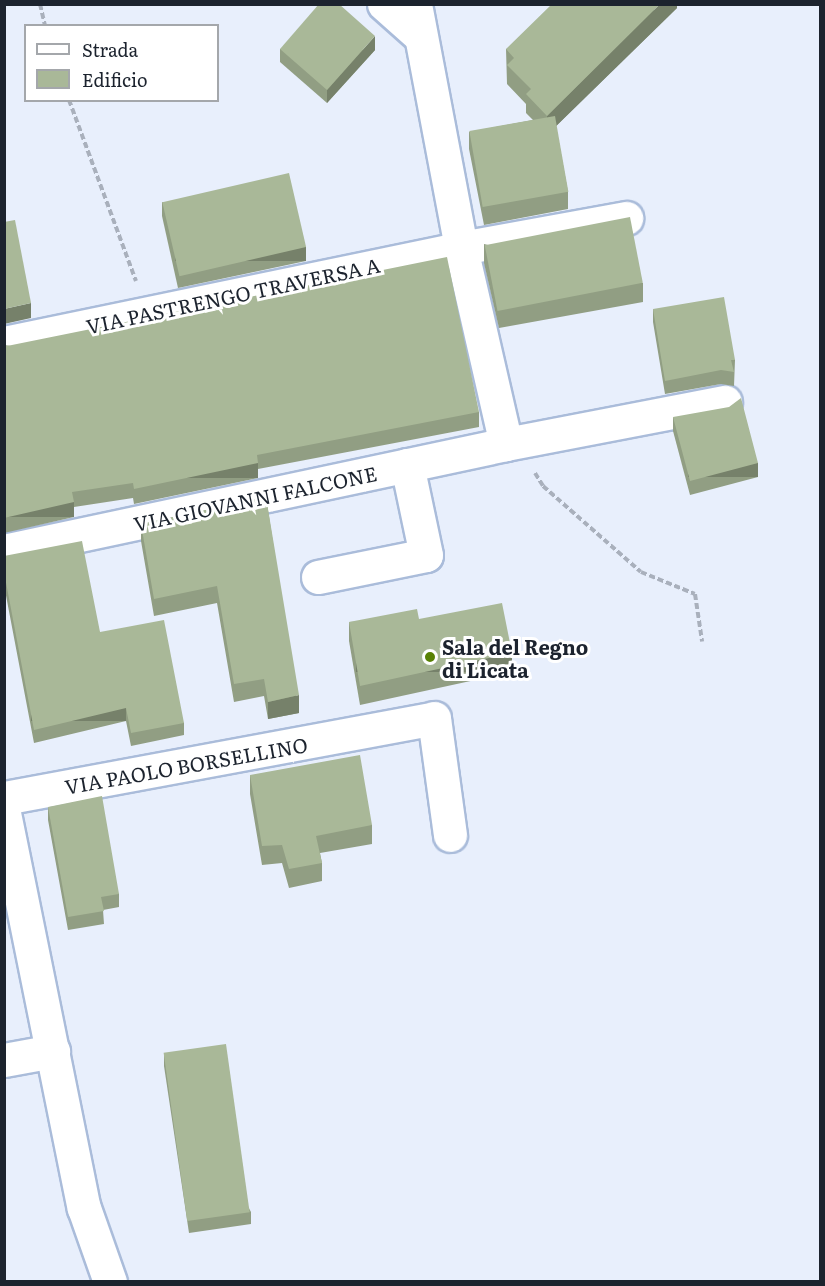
<!DOCTYPE html>
<style>
body{margin:0}
#map{position:relative;width:825px;height:1286px;overflow:hidden;background:#e8effc;font-family:Literata,serif}
div>[style]{position:absolute}
.path>*{height:4px;margin-top:-2px;transform-origin:0;background:repeating-linear-gradient(90deg,#a9b0bc 0 6px,transparent 0 9px)}
.roads{filter:drop-shadow(2px 0 #aabcda) drop-shadow(-2px 0 #aabcda) drop-shadow(0 2px #aabcda) drop-shadow(0 -2px #aabcda)}
.minor>*{height:33px;margin:-16.5px;padding:0 16.5px;transform-origin:16.5px;border-radius:16.5px;background:#fff}
.wall>*{inset:0;background:#919e83}
.shaded-wall>*{inset:0;background:#76816a;transform-origin:0 0}
.building>*{inset:0;background:#a9b898;transform-origin:0 0}
.dots>*{width:16px;height:16px;translate:-50% -50%;box-sizing:border-box;border:3px solid #fff;border-radius:50%}
span{translate:-50% -50%;white-space:nowrap;text-align:center;line-height:1.15;-webkit-text-stroke:6px #fff;paint-order:stroke}
.street-label{font-size:20px;color:#1c232e}
.poi-label{font-size:20px;color:#1c232e;font-weight:700}
.left{translate:0 -50%;text-align:left}
.frame{position:absolute;inset:0;border:6px solid #1c232e;pointer-events:none}
.legend{position:absolute;left:24px;top:24px;width:195px;height:78px;box-sizing:border-box;background:#fff;border:2px solid #a4a7ab;margin:0;padding:8px 10px;list-style:none;font-size:18px;color:#1c232e}
.legend li{display:flex;align-items:center;gap:12px;height:30px}
.legend b{width:30px;border:2px solid #a4a7ab}
</style>
<div id="map">
<div class="path">
<div style="left:40px;top:4px;width:23px;rotate:77deg"></div>
<div style="left:69px;top:100px;width:193px;rotate:69.7deg"></div>
<div style="left:535px;top:473px;width:15px;rotate:58deg"></div>
<div style="left:543px;top:486px;width:130px;rotate:41.3deg"></div>
<div style="left:641px;top:572px;width:58px;rotate:22.2deg"></div>
<div style="left:695px;top:594px;width:48px;rotate:81.5deg"></div>
</div>
<div class="roads">
<div class="minor">
<div style="left:384px;top:4px;width:47px;rotate:41.5deg"></div>
<div style="left:415px;top:4px;width:248px;rotate:79.3deg"></div>
<div style="left:461px;top:248px;width:201px;rotate:77.1deg"></div>
<div style="left:4px;top:343px;width:467px;rotate:-11.7deg"></div>
<div style="left:461px;top:248px;width:168px;rotate:-10.3deg"></div>
<div style="left:4px;top:551px;width:513px;rotate:-12.03deg"></div>
<div style="left:506px;top:444px;width:223px;rotate:-10.9deg"></div>
<div style="left:318px;top:577px;width:110px;rotate:-11.5deg"></div>
<div style="left:426px;top:555px;width:92px;rotate:-101.9deg"></div>
<div style="left:4px;top:798px;width:437px;rotate:-10.5deg"></div>
<div style="left:434px;top:718px;width:118px;rotate:82.2deg"></div>
<div style="left:4px;top:813px;width:403px;rotate:78.6deg"></div>
<div style="left:84px;top:1208px;width:78px;rotate:70.6deg"></div>
<div style="left:4px;top:1060px;width:50px;rotate:-10.4deg"></div>
</div>
</div>
<div class="wall">
<div style="clip-path:polygon(677px 4px,677px 8px,556px 126px,568px 192px,568px 209px,484px 225px,469px 149px,469px 132px,533px 120px,526px 113px,526px 104px,507px 84px,506px 49px)"></div>
<div style="clip-path:polygon(280px 49px,375px 50px,327px 103px,280px 62px)"></div>
<div style="clip-path:polygon(162px 202px,306px 261px,178px 288px,162px 216px)"></div>
<div style="clip-path:polygon(484px 244px,643px 283px,643px 302px,499px 328px,484px 263px)"></div>
<div style="clip-path:polygon(653px 309px,735px 360px,734px 386px,721px 384px,665px 394px,653px 322px)"></div>
<div style="clip-path:polygon(4px 345px,479px 412px,479px 427px,258px 469px,258px 478px,134px 504px,133px 498px,74px 507px,74px 517px,4px 533px)"></div>
<div style="clip-path:polygon(673px 417px,758px 477px,690px 495px,673px 431px)"></div>
<div style="clip-path:polygon(266px 497px,299px 713px,268px 719px,264px 696px,234px 702px,217px 603px,154px 616px,141px 541px,141px 524px)"></div>
<div style="clip-path:polygon(4px 556px,100px 632px,184px 723px,184px 735px,131px 746px,126px 721px,34px 743px,4px 585px)"></div>
<div style="clip-path:polygon(419px 619px,512px 672px,360px 705px,349px 641px,349px 622px)"></div>
<div style="clip-path:polygon(250px 775px,372px 825px,372px 844px,320px 853px,322px 863px,322px 881px,289px 888px,282px 863px,262px 865px,250px 794px)"></div>
<div style="clip-path:polygon(48px 807px,119px 894px,119px 907px,103px 910px,104px 924px,68px 930px,48px 820px)"></div>
<div style="clip-path:polygon(164px 1054px,251px 1212px,251px 1224px,189px 1233px,164px 1066px)"></div>
</div>
<div class="shaded-wall">
<div style="clip-path:polygon(660px 4px,677px 4px,677px 8px,547px 135px,547px 116px)"></div>
<div style="clip-path:polygon(375px 36px,375px 50px,327px 103px,327px 90px)"></div>
<div style="left:306px;top:247px;width:14px;height:131px;rotate:90deg"></div>
<div style="clip-path:polygon(31px 303px,31px 318px,4px 324px,4px 309px)"></div>
<div style="left:258px;top:463px;width:15px;height:127px;rotate:90deg"></div>
<div style="left:758px;top:463px;width:14px;height:70px;rotate:90deg"></div>
<div style="left:74px;top:502px;width:15px;height:72px;rotate:90deg"></div>
<div style="left:512px;top:653px;width:19px;height:156px;rotate:90deg"></div>
<div style="clip-path:polygon(299px 695px,299px 713px,268px 719px,268px 702px)"></div>
<div style="left:126px;top:708px;width:13px;height:95px;rotate:90deg"></div>
</div>
<div class="building">
<div style="clip-path:polygon(319px 4px,339px 4px,375px 36px,327px 90px,280px 49px)"></div>
<div style="clip-path:polygon(552px 4px,660px 4px,547px 116px,526px 94px,531px 89px,507px 65px,514px 58px,506px 49px)"></div>
<div style="left:555px;top:116px;width:77px;height:87px;rotate:80deg"></div>
<div style="left:289px;top:173px;width:76px;height:130px;rotate:77deg"></div>
<div style="left:630px;top:217px;width:67px;height:148px;rotate:79deg"></div>
<div style="clip-path:polygon(15px 220px,31px 303px,4px 309px,4px 222px)"></div>
<div style="clip-path:polygon(447px 257px,479px 412px,257px 455px,258px 463px,134px 489px,133px 483px,72px 492px,74px 502px,4px 518px,4px 345px,7px 346px)"></div>
<div style="clip-path:polygon(724px 297px,735px 360px,731px 360px,734px 372px,721px 370px,665px 381px,653px 309px)"></div>
<div style="clip-path:polygon(741px 398px,758px 463px,690px 481px,673px 417px,729px 407px)"></div>
<div style="clip-path:polygon(266px 497px,299px 695px,268px 702px,264px 679px,234px 684px,217px 586px,154px 599px,141px 524px)"></div>
<div style="clip-path:polygon(82px 541px,100px 632px,164px 620px,184px 723px,131px 733px,126px 708px,34px 730px,4px 572px,4px 556px)"></div>
<div style="clip-path:polygon(502px 603px,512px 653px,360px 686px,349px 622px,417px 609px,419px 619px)"></div>
<div style="clip-path:polygon(360px 755px,372px 825px,316px 836px,322px 863px,289px 869px,282px 845px,262px 846px,250px 775px)"></div>
<div style="clip-path:polygon(102px 796px,119px 894px,101px 897px,104px 911px,68px 917px,48px 807px)"></div>
<div style="left:226px;top:1044px;width:170px;height:63px;rotate:82deg"></div>
</div>
<div class="dots">
<div style="left:430px;top:657px;background:#588104"></div>
</div>
<div class="street-label">
<span style="left:233px;top:295px;rotate:-12deg">VIA PASTRENGO TRAVERSA A</span>
<span style="left:255px;top:498px;rotate:-12deg">VIA GIOVANNI FALCONE</span>
<span style="left:186px;top:765px;rotate:-10deg">VIA PAOLO BORSELLINO</span>
</div>
<div class="poi-label">
<span class="left" style="left:442px;top:658px">Sala del Regno<br>di Licata</span>
</div>
<div class="frame"></div>
<ul class="legend">
<li><b style="height:8px;background:#fff"></b>Strada</li>
<li><b style="height:16px;background:#a9b898"></b>Edificio</li>
</ul>
</div>
